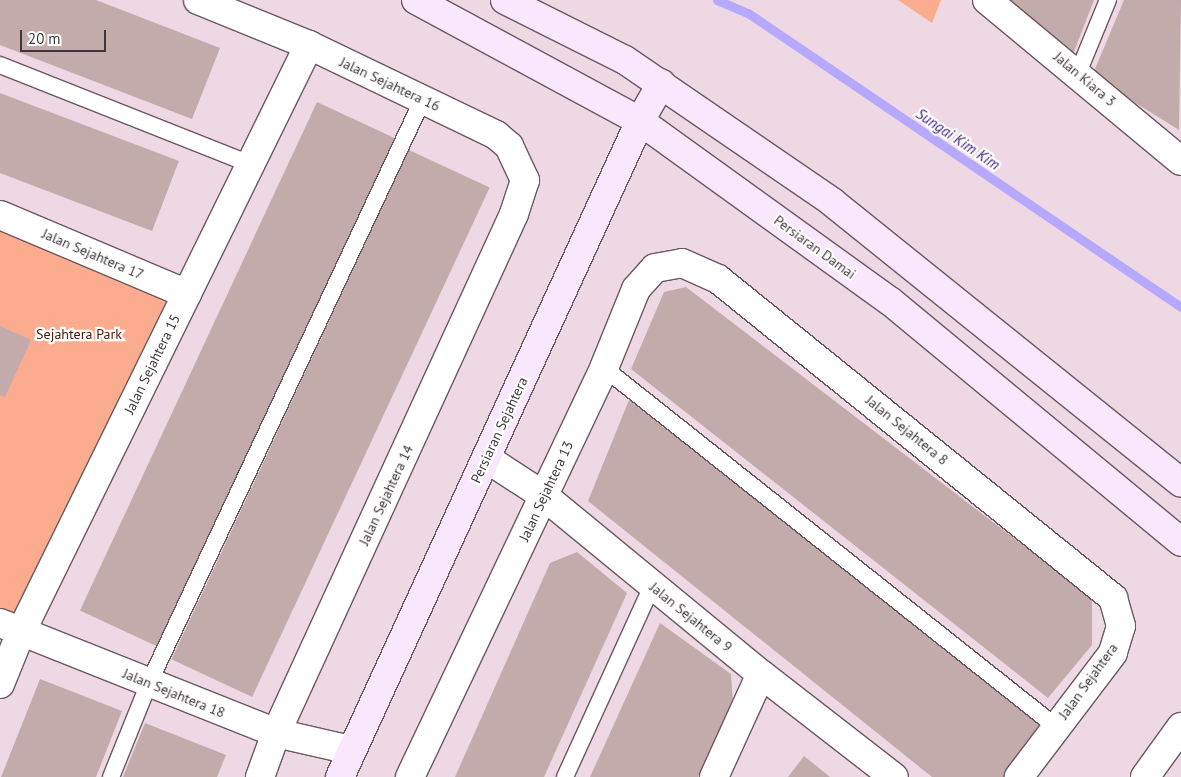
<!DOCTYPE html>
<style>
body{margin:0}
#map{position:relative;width:1181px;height:777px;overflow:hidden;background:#eed8e3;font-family:"PT Sans",sans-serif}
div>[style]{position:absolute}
.green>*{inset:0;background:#fbac8e}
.stream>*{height:9px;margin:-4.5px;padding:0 4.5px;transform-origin:4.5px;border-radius:4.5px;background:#b5a8fd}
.building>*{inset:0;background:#c3abac;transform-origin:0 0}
.roads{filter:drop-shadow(1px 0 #6a5861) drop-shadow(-1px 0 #6a5861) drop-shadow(0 1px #6a5861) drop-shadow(0 -1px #6a5861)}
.lane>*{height:16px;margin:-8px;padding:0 8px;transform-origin:8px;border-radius:8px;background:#fff}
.street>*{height:28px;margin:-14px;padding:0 14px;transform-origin:14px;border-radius:14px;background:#fff}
.secondary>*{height:28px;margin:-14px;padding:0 14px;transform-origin:14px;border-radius:14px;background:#f8e7fd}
span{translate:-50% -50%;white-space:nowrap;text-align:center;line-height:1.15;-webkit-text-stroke:4.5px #fff;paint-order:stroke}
.street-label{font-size:14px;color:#3f363a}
.park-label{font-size:14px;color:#4d1600}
.water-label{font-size:15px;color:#3d1f7f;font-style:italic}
.scale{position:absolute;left:20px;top:30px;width:86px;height:22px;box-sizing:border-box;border:2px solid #3f363a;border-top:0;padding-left:6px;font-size:15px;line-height:18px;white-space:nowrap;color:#3f363a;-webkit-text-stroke:4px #fff;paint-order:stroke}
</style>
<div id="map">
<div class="green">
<div style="clip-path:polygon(898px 0,941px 0,932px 23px)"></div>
<div style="clip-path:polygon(0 215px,187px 294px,21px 632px,0 623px)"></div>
</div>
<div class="stream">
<div style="left:717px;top:0;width:34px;rotate:23deg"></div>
<div style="left:748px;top:13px;width:523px;rotate:34.18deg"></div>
</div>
<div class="building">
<div style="clip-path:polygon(0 0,96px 0,220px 48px,192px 119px,0 45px)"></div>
<div style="clip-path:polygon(997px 0,1094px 0,1072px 57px)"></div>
<div style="clip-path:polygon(1124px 0,1181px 0,1179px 130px,1092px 76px)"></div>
<div style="clip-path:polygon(0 93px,179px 161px,152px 231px,0 173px)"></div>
<div style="left:317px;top:102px;width:89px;height:561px;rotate:25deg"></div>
<div style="left:409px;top:150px;width:89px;height:562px;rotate:25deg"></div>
<div style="clip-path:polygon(686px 287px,1092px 598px,1092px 645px,1048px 698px,631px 369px,664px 292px)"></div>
<div style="clip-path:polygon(0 326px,31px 340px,5px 397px,0 395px)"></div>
<div style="clip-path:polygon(629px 400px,1044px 727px,1006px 777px,932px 777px,588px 501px)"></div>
<div style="clip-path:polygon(577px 552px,627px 593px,544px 777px,455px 777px,550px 563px)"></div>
<div style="clip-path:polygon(660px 623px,731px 674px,733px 704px,698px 777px,590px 777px)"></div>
<div style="clip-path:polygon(40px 679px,122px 711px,96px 777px,1px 777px)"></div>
<div style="clip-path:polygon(145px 723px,226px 755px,217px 777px,123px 777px)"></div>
<div style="clip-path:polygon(804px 756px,830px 777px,788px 777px)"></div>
</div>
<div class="roads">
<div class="lane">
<div style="left:0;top:65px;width:269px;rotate:21.6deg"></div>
<div style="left:1078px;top:73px;width:79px;rotate:-67.7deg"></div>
<div style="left:604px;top:368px;width:576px;rotate:38.44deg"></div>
<div style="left:111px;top:777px;width:101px;rotate:-68deg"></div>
<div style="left:149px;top:683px;width:645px;rotate:-64.87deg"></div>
<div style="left:565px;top:777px;width:210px;rotate:-65.5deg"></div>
</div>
<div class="street">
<div style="left:198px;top:0;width:120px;rotate:22.1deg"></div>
<div style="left:309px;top:45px;width:208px;rotate:25.7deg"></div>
<div style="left:496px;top:135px;width:17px;rotate:40deg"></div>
<div style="left:509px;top:146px;width:38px;rotate:65deg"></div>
<div style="left:525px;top:180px;width:36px;rotate:108deg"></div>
<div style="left:514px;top:214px;width:571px;rotate:114.63deg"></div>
<div style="left:276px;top:733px;width:47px;rotate:110deg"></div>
<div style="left:987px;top:0;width:252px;rotate:39.7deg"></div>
<div style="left:0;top:215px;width:203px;rotate:22.9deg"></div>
<div style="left:486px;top:458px;width:69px;rotate:33.2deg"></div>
<div style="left:544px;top:496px;width:281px;rotate:39.4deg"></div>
<div style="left:761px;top:674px;width:168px;rotate:37.8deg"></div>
<div style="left:0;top:623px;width:297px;rotate:21.7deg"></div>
<div style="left:276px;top:733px;width:77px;rotate:12.8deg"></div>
<div style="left:0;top:684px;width:56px;rotate:-68deg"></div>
<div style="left:21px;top:632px;width:654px;rotate:-63.87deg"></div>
<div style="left:410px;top:777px;width:453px;rotate:-64.6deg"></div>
<div style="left:604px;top:368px;width:85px;rotate:-67.9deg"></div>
<div style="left:636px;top:289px;width:28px;rotate:-48deg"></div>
<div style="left:655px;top:268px;width:27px;rotate:-10deg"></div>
<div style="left:682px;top:263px;width:39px;rotate:24deg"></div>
<div style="left:718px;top:279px;width:508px;rotate:38.92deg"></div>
<div style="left:1113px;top:598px;width:29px;rotate:74deg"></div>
<div style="left:1121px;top:626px;width:28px;rotate:107deg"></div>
<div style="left:1113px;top:653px;width:156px;rotate:127.2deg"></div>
<div style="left:714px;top:777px;width:113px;rotate:-65.5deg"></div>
<div style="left:1145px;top:777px;width:62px;rotate:-54.2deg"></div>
</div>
<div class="secondary">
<div style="left:416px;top:0;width:255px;rotate:28.4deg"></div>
<div style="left:640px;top:121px;width:308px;rotate:35.8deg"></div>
<div style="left:890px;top:301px;width:378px;rotate:39.6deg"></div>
<div style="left:505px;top:0;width:134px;rotate:26.6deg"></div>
<div style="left:625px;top:60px;width:251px;rotate:34.4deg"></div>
<div style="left:832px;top:202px;width:448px;rotate:38.8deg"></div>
<div style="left:340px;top:777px;width:721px;rotate:-65.42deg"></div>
<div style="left:640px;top:121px;width:43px;rotate:-60.4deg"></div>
</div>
</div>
<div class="street-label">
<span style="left:1085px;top:79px;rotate:40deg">Jalan Kiara 3</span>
<span style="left:390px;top:84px;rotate:25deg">Jalan Sejahtera 16</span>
<span style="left:815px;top:247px;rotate:36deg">Persiaran Damai</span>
<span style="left:93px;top:254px;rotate:23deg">Jalan Sejahtera 17</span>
<span style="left:152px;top:364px;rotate:-64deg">Jalan Sejahtera 15</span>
<span style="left:499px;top:430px;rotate:-65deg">Persiaran Sejahtera</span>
<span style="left:907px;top:430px;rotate:39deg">Jalan Sejahtera 8</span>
<span style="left:546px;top:491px;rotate:-65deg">Jalan Sejahtera 13</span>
<span style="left:386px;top:495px;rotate:-65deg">Jalan Sejahtera 14</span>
<span style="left:691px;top:617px;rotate:39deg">Jalan Sejahtera 9</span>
<span style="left:1088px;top:681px;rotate:-54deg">Jalan Sejahtera</span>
<span style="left:174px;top:693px;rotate:22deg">Jalan Sejahtera 18</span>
</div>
<div class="park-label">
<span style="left:79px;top:334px">Sejahtera Park</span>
</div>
<div class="water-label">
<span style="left:958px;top:139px;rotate:34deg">Sungai Kim Kim</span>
</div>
<div class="scale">20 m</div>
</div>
